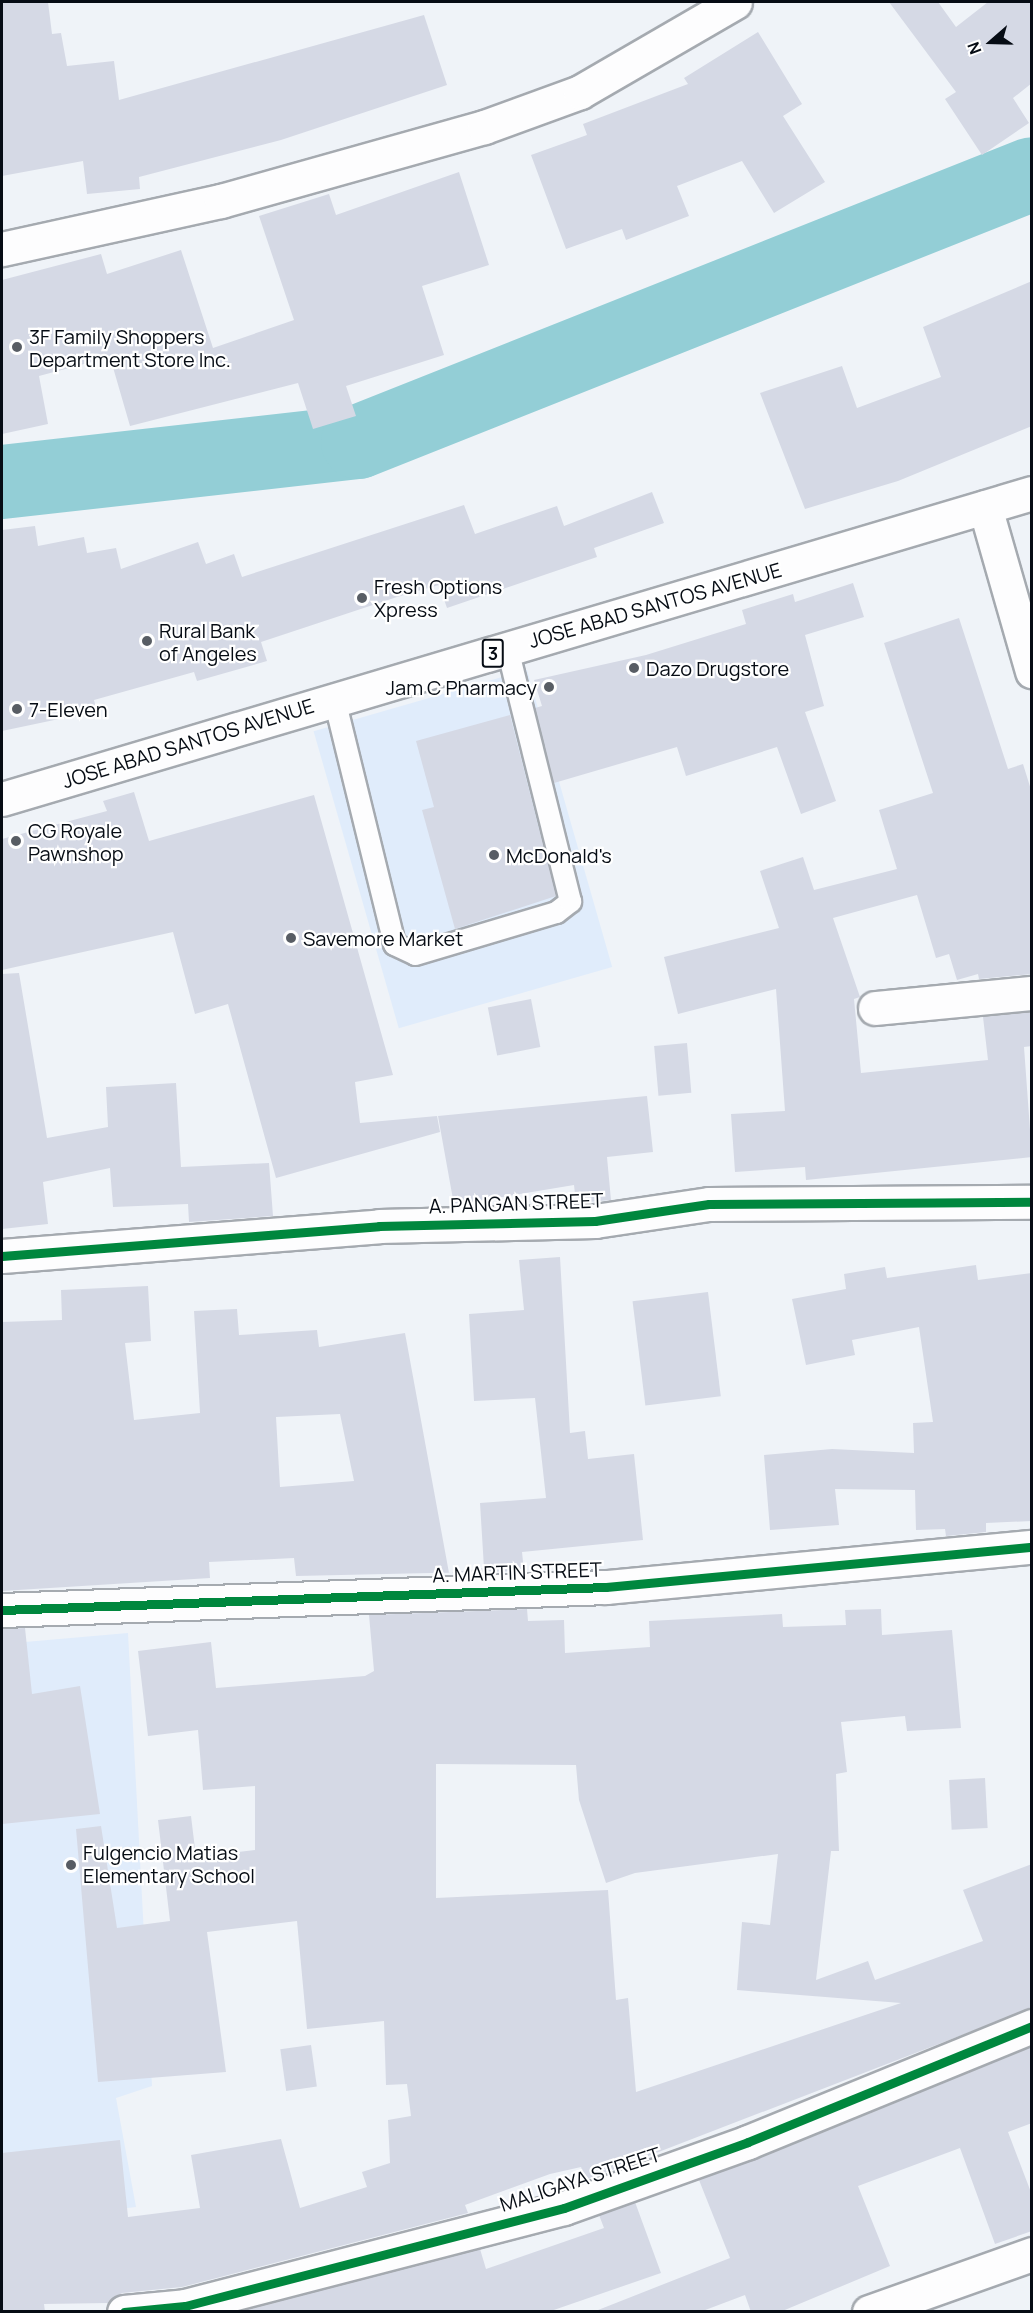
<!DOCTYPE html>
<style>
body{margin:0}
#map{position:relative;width:1033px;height:2313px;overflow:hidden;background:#eff3f8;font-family:Manrope,sans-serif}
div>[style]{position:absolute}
.built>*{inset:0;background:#e0ecfb;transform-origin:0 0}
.river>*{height:74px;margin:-37px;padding:0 37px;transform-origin:37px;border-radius:37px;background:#93ced6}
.building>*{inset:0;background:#d5d9e5;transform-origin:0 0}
.roads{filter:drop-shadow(2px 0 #a5aab0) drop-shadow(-2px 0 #a5aab0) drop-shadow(0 2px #a5aab0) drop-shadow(0 -2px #a5aab0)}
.service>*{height:21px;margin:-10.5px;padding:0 10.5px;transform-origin:10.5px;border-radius:10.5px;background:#fdfdfe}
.minor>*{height:33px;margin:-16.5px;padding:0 16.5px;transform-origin:16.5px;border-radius:16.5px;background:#fdfdfe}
.tertiary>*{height:33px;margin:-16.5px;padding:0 16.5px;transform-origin:16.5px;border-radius:16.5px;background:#fdfdfe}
.trunk>*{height:33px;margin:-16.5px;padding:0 16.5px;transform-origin:16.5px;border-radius:16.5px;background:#fdfdfe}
.cycleway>*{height:9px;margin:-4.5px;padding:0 4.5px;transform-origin:4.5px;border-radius:4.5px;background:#00873e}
.dots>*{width:16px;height:16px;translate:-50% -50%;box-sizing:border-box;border:3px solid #fff;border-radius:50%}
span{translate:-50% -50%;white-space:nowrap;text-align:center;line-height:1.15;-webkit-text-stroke:4.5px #fff;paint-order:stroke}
.shield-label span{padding:2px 4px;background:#fff;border:2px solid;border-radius:4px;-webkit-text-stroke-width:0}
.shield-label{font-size:18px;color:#060c14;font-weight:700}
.poi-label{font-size:20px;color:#060c14}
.left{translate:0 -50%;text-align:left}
.right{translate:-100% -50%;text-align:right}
.street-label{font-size:20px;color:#060c14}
.frame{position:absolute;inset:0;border:3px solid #060c14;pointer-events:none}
.north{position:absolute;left:961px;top:12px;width:60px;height:60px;-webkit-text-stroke:4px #fff;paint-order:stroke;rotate:250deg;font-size:16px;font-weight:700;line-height:24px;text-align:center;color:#060c14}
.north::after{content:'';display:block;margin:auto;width:21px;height:27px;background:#060c14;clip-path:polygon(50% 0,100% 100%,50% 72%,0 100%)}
</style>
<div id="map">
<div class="built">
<div style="left:527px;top:670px;width:309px;height:222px;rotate:74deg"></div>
<div style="clip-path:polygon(128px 1633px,152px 2086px,116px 2098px,136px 2207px,2px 2223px,2px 1644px)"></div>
</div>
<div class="river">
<div style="left:2px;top:482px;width:358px;rotate:-6.4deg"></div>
<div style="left:358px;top:442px;width:725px;rotate:-21.68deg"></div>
</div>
<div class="building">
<div style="clip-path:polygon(2px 2px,48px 2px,52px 34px,61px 33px,67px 66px,114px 61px,119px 100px,424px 15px,447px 85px,281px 140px,139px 177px,140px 189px,87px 194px,83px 161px,2px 176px)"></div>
<div style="clip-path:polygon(889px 2px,938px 2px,956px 27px,988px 2px,1032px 2px,1032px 83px,1013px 98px,1029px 123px,982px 155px,945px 99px,956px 92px)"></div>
<div style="clip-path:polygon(758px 32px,802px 104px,783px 116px,825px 182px,774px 213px,742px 161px,677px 186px,689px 216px,626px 240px,622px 229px,566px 249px,531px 155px,587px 135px,583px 124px,688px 84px,684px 78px)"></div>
<div style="clip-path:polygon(459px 172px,489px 265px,422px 286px,444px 355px,346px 386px,356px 416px,313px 429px,298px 383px,130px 426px,110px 357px,39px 376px,48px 424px,2px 434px,2px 280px,101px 254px,107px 274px,181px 250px,213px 348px,294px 320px,259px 216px,329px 194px,336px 215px)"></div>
<div style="clip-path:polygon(1032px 281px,1032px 426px,898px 481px,805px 509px,760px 393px,842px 366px,857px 408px,941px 377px,923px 327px)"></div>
<div style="clip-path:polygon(652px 492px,664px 523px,594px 548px,597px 557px,447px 608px,439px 585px,397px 597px,261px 642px,267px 661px,197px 681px,194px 672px,94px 700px,97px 711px,2px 731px,2px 530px,35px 526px,38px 546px,84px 537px,87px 553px,116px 548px,121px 569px,198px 542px,206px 564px,234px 554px,242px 577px,464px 505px,475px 534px,557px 506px,564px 526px)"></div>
<div style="clip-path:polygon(853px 583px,864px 617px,805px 635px,824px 706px,805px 712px,836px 801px,801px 814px,777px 747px,686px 776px,677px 747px,554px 783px,535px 708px,542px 706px,534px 680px,646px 655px,746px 624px,742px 610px,793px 594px,795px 602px)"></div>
<div style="clip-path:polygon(959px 618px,1008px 769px,1023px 764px,1032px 793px,1032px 974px,979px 979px,978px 974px,957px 980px,949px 954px,936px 958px,917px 895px,833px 918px,860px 997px,854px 999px,861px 1073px,988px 1060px,983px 1017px,1032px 1012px,1032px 1046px,1024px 1047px,1032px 1157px,806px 1180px,805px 1167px,735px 1172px,731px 1114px,785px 1111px,776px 989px,678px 1014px,664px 957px,779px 928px,760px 871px,803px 857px,814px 890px,897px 869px,879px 810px,933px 793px,884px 643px)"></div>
<div style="clip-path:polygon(510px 715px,556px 896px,455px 929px,422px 810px,434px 807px,416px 741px)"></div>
<div style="clip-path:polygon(134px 792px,149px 841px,314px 795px,393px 1075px,355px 1082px,360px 1123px,437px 1116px,440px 1132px,276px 1178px,228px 1004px,195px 1014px,173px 932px,2px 970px,2px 839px,107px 811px,103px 801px)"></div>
<div style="clip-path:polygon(19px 973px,47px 1138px,108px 1127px,106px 1087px,176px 1083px,181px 1167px,269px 1163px,273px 1216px,189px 1222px,188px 1204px,113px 1207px,110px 1168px,43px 1182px,48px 1224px,2px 1229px,2px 974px)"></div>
<div style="left:531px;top:999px;width:49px;height:44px;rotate:79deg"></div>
<div style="left:687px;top:1043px;width:50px;height:33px;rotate:85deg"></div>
<div style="clip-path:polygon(647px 1096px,653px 1152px,607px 1157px,611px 1200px,576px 1203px,574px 1185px,454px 1205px,438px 1116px)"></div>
<div style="clip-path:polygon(evenodd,560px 1257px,570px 1433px,585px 1431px,588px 1459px,634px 1454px,643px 1540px,522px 1552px,524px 1571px,296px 1576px,294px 1558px,209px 1562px,210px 1578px,2px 1591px,2px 1322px,62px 1320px,61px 1290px,148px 1286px,151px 1341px,125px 1343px,134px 1420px,200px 1413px,194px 1311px,237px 1309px,239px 1335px,317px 1330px,319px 1347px,405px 1333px,449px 1573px,484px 1568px,480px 1503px,546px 1498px,535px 1398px,474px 1401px,469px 1314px,524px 1310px,519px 1260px,560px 1257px,340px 1414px,354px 1481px,280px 1487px,276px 1417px,340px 1414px)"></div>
<div style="clip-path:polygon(976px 1265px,978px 1280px,1032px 1273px,1032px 1521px,986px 1523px,986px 1532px,946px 1536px,945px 1529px,916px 1530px,915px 1490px,835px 1489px,839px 1525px,770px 1530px,764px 1455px,832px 1449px,914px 1453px,913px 1423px,933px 1422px,919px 1327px,852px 1340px,855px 1355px,806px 1365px,792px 1299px,846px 1289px,844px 1274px,885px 1267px,887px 1278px)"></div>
<div style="left:708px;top:1292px;width:105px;height:76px;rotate:83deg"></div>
<div style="clip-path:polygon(evenodd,527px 1609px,528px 1621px,564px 1620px,565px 1653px,650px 1647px,649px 1621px,782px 1614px,783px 1627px,846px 1625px,845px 1610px,881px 1609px,882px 1635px,952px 1630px,961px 1728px,907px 1731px,905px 1716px,841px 1722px,847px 1772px,836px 1774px,839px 1851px,831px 1851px,816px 1980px,868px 1961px,875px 1980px,983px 1941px,963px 1890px,1032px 1864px,1032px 2008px,586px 2180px,581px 2167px,550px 2174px,465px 2205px,468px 2213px,182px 2287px,122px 2293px,108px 2303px,44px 2304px,45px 2312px,2px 2312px,2px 2153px,120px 2140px,128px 2217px,200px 2208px,191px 2155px,281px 2139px,300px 2208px,367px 2187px,362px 2172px,390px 2163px,388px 2120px,411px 2116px,407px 2084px,386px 2085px,384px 2021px,307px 2029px,297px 1921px,207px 1932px,226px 2072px,98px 2082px,76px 1829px,101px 1826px,117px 1928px,170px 1921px,158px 1820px,191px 1816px,196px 1857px,255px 1850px,255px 1786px,203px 1790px,198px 1730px,148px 1736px,138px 1651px,211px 1642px,216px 1688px,365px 1676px,374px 1671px,369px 1615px,527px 1609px,436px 1764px,576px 1765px,579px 1800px,606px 1883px,635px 1873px,778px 1854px,770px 1925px,742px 1922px,737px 1990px,901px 2003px,636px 2092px,628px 1998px,616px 2000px,608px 1890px,436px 1898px,436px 1764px)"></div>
<div style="clip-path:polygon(25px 1628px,32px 1694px,80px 1686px,100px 1814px,2px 1824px,2px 1629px)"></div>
<div style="left:985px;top:1778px;width:50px;height:36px;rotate:87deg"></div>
<div style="left:311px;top:2045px;width:42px;height:31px;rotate:82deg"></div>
<div style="clip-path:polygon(1032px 2046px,1032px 2123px,1008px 2132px,1032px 2195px,1032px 2231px,995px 2244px,960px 2148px,858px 2186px,890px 2266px,780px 2312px,751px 2312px,745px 2295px,700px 2312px,593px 2312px,730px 2258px,699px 2180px)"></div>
<div style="clip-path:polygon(635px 2202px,661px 2273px,548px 2312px,239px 2312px,480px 2249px,486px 2269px,604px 2228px,599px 2215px)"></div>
</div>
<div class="roads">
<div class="service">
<div style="left:334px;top:699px;width:252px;rotate:76.2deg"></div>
<div style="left:394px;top:944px;width:23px;rotate:25deg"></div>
<div style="left:415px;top:954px;width:147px;rotate:-16.6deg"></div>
<div style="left:556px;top:912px;width:18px;rotate:-38deg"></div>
<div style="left:570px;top:901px;width:260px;rotate:-104deg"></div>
</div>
<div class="minor">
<div style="left:985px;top:507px;width:171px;rotate:74deg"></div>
<div style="left:875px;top:1008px;width:158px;rotate:-5.5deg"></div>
<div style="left:2px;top:1256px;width:378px;rotate:-4.5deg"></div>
<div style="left:379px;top:1226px;width:216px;rotate:-1.3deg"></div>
<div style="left:595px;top:1221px;width:115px;rotate:-8.5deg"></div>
<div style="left:709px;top:1204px;width:323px;rotate:-0.4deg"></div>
<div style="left:2px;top:1610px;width:604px;rotate:-2.18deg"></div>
<div style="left:606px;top:1587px;width:428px;rotate:-5.4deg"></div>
<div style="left:124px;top:2312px;width:61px;rotate:-5.6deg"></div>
<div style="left:185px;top:2306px;width:391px;rotate:-14.5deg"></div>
<div style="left:564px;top:2208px;width:195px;rotate:-19.7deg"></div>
<div style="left:748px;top:2142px;width:307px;rotate:-22.2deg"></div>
<div style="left:869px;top:2312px;width:173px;rotate:-19.6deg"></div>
</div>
<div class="tertiary">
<div style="left:2px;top:249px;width:224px;rotate:-12.4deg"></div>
<div style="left:221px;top:201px;width:273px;rotate:-15.7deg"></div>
<div style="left:484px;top:127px;width:102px;rotate:-20deg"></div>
<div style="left:580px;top:92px;width:179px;rotate:-30.1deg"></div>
</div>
<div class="trunk">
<div style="left:2px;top:799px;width:1074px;rotate:-16.55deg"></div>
</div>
</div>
<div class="cycleway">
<div style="left:2px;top:1256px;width:378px;rotate:-4.5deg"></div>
<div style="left:379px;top:1226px;width:216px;rotate:-1.3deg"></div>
<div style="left:595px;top:1221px;width:115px;rotate:-8.5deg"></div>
<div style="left:709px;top:1204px;width:323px;rotate:-0.4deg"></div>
<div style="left:2px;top:1610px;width:604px;rotate:-2.18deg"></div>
<div style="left:606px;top:1587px;width:428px;rotate:-5.4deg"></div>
<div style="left:124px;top:2312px;width:61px;rotate:-5.6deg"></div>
<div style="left:185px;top:2306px;width:391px;rotate:-14.5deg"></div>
<div style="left:564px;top:2208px;width:195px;rotate:-19.7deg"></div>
<div style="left:748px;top:2142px;width:307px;rotate:-22.2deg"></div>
</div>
<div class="dots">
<div style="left:17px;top:347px;background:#585d64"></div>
<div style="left:362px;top:598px;background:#585d64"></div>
<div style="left:147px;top:641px;background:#585d64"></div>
<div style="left:634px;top:668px;background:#585d64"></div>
<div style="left:549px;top:687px;background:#585d64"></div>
<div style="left:17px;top:709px;background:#585d64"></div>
<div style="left:16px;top:841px;background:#585d64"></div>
<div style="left:494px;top:855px;background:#585d64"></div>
<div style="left:291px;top:938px;background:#585d64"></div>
<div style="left:71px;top:1865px;background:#585d64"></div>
</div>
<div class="shield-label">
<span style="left:493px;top:653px">3</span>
</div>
<div class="poi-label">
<span class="left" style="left:29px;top:348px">3F Family Shoppers<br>Department Store Inc.</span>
<span class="left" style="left:374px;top:598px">Fresh Options<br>Xpress</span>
<span class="left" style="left:159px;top:642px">Rural Bank<br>of Angeles</span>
<span class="left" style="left:646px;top:668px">Dazo Drugstore</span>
<span class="right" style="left:537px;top:687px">Jam C Pharmacy</span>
<span class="left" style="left:29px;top:709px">7-Eleven</span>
<span class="left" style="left:28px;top:842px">CG Royale<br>Pawnshop</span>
<span class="left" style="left:506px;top:855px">McDonald's</span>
<span class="left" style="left:303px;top:938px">Savemore Market</span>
<span class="left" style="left:83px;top:1864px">Fulgencio Matias<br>Elementary School</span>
</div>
<div class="street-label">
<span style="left:655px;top:605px;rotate:-16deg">JOSE ABAD SANTOS AVENUE</span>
<span style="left:188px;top:743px;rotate:-17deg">JOSE ABAD SANTOS AVENUE</span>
<span style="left:516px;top:1203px;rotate:-2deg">A. PANGAN STREET</span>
<span style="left:517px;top:1572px;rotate:-2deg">A. MARTIN STREET</span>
<span style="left:580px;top:2179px;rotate:-18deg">MALIGAYA STREET</span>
</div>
<div class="frame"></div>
<div class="north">N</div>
</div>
